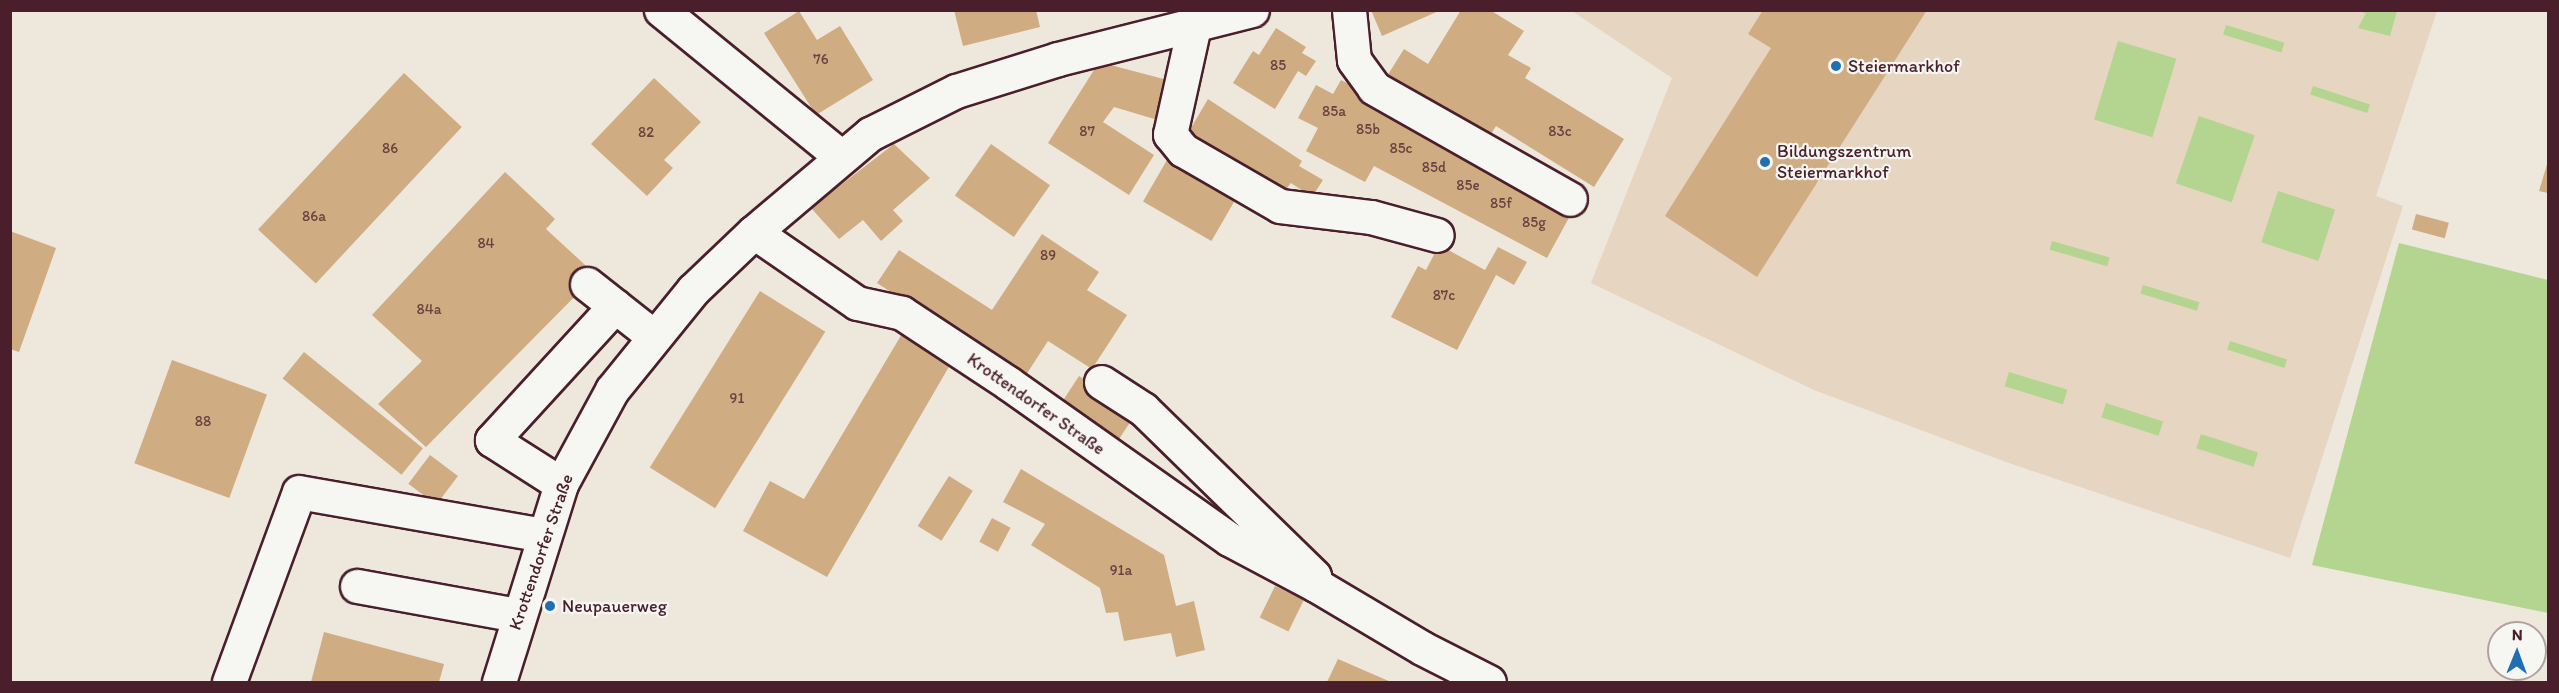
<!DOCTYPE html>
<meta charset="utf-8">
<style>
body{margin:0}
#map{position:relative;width:2559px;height:693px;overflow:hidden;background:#eee7dc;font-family:Itim,sans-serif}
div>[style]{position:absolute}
.built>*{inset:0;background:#e5d5c1}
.green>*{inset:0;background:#b3d58f;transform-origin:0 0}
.building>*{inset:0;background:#d0ac83;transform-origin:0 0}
.roads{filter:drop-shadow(2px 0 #4a1f2b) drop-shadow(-2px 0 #4a1f2b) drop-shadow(0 2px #4a1f2b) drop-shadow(0 -2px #4a1f2b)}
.minor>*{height:33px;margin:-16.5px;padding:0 16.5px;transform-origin:16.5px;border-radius:16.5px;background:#f6f6f2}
.dots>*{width:16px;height:16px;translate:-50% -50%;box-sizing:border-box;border:3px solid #f6f6f2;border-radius:50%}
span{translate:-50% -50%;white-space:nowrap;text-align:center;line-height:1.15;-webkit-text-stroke:4.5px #f6f6f2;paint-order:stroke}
.number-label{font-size:15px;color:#6c4241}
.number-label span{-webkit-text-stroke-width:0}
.poi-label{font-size:18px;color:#4a1f2b}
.left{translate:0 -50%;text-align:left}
.street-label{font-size:18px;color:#4a1f2b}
.frame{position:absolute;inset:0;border:12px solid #4a1f2b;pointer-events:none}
.north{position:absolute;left:2487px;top:621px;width:60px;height:60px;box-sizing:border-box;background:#f6f6f2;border:2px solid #b1a0a2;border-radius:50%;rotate:1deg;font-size:16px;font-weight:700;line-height:24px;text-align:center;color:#4a1f2b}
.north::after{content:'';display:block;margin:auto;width:21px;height:27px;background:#1f6fb2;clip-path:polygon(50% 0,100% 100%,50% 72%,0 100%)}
</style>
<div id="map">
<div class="built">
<div style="clip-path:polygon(1572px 11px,2437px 11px,2376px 196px,2403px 206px,2290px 558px,2006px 462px,1814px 390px,1591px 283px,1672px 78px)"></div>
</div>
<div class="green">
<div style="clip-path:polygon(2357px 11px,2397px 11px,2390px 36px,2358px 28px,2366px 13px)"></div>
<div style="left:2226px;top:25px;width:61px;height:10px;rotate:17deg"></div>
<div style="left:2118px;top:41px;width:61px;height:82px;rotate:17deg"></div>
<div style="left:2313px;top:86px;width:60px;height:9px;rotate:18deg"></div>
<div style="left:2199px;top:116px;width:59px;height:71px;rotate:19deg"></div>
<div style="left:2278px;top:191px;width:60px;height:54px;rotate:18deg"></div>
<div style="left:2052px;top:241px;width:60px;height:9px;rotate:16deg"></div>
<div style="clip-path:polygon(2399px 243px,2548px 280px,2548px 613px,2312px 565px)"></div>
<div style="left:2143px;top:285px;width:59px;height:9px;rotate:17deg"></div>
<div style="left:2230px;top:341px;width:60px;height:9px;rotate:18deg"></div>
<div style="left:2009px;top:372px;width:61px;height:15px;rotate:17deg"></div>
<div style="left:2106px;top:403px;width:60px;height:15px;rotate:18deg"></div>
<div style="left:2201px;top:434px;width:60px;height:15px;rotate:18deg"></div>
</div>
<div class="building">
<div style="clip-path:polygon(954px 10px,1036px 10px,1040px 27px,963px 46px)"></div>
<div style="clip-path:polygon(1371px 10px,1441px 10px,1382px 36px)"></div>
<div style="clip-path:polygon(1461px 10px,1490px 10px,1524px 31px,1508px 55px,1531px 68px,1525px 78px,1624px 139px,1594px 187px,1496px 126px,1486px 142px,1384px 81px,1404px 49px,1428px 64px)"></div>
<div style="clip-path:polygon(1763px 10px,1927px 10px,1757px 277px,1665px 216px,1771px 48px,1748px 34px)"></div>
<div style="clip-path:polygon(799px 11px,817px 40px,840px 26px,873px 80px,816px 115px,764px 33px)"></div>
<div style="clip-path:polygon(1276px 28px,1306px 47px,1302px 53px,1316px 61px,1306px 76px,1298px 71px,1275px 109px,1233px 83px,1253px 51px,1259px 55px)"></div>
<div style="clip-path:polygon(1099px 62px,1175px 82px,1161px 121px,1114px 107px,1103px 122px,1154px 155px,1129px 195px,1048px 143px)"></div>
<div style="left:404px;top:73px;width:79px;height:214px;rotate:43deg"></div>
<div style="clip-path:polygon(654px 78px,701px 122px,664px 160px,673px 168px,647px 196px,591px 144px)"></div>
<div style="clip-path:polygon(1341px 80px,1381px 101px,1376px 111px,1571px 214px,1547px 258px,1374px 166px,1365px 182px,1306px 151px,1318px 128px,1298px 118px,1316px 85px,1333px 94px)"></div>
<div style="clip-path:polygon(1208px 99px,1302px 161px,1299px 166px,1323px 180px,1312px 197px,1291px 183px,1283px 193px,1188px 133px)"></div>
<div style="clip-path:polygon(894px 144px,930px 178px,893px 210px,903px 221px,881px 241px,863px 220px,839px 239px,811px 208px)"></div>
<div style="left:991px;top:144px;width:72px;height:63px;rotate:35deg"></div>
<div style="left:1167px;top:160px;width:79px;height:48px;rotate:30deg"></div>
<div style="clip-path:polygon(2548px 161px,2548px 193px,2539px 191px)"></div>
<div style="clip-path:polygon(505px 172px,555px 219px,546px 229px,596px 275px,426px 447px,378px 404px,422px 361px,372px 315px)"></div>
<div style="left:2416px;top:214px;width:34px;height:16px;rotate:15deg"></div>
<div style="clip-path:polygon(10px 231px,56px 248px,19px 352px,10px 349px)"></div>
<div style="clip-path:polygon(1042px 234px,1099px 272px,1087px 290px,1127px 315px,1092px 369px,1048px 341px,1024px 378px,877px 283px,899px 250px,992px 310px)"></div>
<div style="clip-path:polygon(1439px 245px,1485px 270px,1498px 247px,1527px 262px,1514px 285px,1496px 275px,1457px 350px,1391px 317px,1418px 266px,1426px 270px)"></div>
<div style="left:760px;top:291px;width:77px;height:208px;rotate:32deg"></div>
<div style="clip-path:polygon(906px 327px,954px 358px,827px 577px,743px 531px,770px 481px,804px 499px)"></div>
<div style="left:304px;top:352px;width:153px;height:34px;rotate:39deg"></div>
<div style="left:172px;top:360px;width:101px;height:110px;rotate:20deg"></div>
<div style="left:1079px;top:376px;width:68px;height:32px;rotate:33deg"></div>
<div style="left:430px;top:455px;width:35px;height:36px;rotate:37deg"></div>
<div style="clip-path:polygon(1021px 469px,1164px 555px,1176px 606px,1194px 601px,1205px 650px,1176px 657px,1171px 633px,1124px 641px,1118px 612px,1106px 613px,1100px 588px,1031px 545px,1045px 524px,1003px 502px)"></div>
<div style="left:949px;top:476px;width:28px;height:59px;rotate:32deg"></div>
<div style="left:992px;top:518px;width:21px;height:27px;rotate:28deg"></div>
<div style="left:1275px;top:586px;width:32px;height:35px;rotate:26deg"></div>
<div style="clip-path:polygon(324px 632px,444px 664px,439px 682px,311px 682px)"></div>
<div style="clip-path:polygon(1338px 659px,1391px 682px,1327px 682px)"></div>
</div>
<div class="roads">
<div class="minor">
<div style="left:661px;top:10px;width:232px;rotate:39.2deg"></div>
<div style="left:1349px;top:10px;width:50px;rotate:84.3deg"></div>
<div style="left:1354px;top:60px;width:34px;rotate:54deg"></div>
<div style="left:1374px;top:88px;width:225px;rotate:29.5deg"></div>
<div style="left:1194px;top:26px;width:111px;rotate:102.5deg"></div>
<div style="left:1170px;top:134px;width:21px;rotate:51deg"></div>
<div style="left:1183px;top:150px;width:112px;rotate:30deg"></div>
<div style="left:1280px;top:206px;width:92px;rotate:6.9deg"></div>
<div style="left:1371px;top:217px;width:68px;rotate:15.3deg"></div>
<div style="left:754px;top:232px;width:125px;rotate:34.6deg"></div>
<div style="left:857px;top:303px;width:46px;rotate:12.5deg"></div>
<div style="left:902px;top:313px;width:127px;rotate:33.4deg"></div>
<div style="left:1008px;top:383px;width:271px;rotate:35.2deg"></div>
<div style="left:1229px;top:539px;width:98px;rotate:27.9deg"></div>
<div style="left:587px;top:284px;width:84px;rotate:38.2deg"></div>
<div style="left:1101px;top:382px;width:50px;rotate:32.7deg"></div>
<div style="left:1143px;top:409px;width:239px;rotate:44.3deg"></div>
<div style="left:1314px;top:576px;width:9px;rotate:77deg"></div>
<div style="left:1316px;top:585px;width:123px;rotate:30.7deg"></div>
<div style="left:1422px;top:648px;width:75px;rotate:26.9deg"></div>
<div style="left:561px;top:484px;width:82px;rotate:-147.5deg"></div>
<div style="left:492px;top:440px;width:182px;rotate:-47.5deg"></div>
<div style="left:357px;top:586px;width:163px;rotate:10.3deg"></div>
<div style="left:229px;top:682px;width:202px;rotate:-69.8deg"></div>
<div style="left:299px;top:492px;width:249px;rotate:10deg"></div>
<div style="left:499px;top:682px;width:207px;rotate:-72.6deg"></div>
<div style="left:561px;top:484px;width:107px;rotate:-61.5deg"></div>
<div style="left:612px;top:390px;width:129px;rotate:-51deg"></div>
<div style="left:693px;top:290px;width:84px;rotate:-43.6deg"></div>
<div style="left:754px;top:232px;width:152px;rotate:-40.2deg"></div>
<div style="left:870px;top:134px;width:96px;rotate:-26.6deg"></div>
<div style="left:956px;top:91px;width:107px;rotate:-17.4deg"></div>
<div style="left:1058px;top:59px;width:200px;rotate:-14.2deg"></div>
</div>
</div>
<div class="dots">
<div style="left:1836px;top:66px;background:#1f6fb2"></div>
<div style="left:1765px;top:162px;background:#1f6fb2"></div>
<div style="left:550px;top:606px;background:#1f6fb2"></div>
</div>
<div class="number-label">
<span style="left:821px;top:60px">76</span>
<span style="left:1278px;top:66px">85</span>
<span style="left:1334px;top:112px">85a</span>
<span style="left:1368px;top:130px">85b</span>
<span style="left:1087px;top:132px">87</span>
<span style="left:1560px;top:132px">83c</span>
<span style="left:646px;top:133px">82</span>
<span style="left:390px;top:149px">86</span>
<span style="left:1401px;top:149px">85c</span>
<span style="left:1434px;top:168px">85d</span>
<span style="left:1468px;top:186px">85e</span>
<span style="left:1501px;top:204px">85f</span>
<span style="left:314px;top:217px">86a</span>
<span style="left:1534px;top:223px">85g</span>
<span style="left:486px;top:244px">84</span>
<span style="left:1048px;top:256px">89</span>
<span style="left:1444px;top:296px">87c</span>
<span style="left:429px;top:310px">84a</span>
<span style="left:737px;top:399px">91</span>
<span style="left:203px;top:422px">88</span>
<span style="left:1121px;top:571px">91a</span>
</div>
<div class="poi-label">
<span class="left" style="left:1848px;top:66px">Steiermarkhof</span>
<span class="left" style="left:1777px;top:162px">Bildungszentrum<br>Steiermarkhof</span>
<span class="left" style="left:562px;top:606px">Neupauerweg</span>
</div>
<div class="street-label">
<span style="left:1036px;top:404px;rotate:35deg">Krottendorfer Straße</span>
<span style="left:541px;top:552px;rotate:-71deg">Krottendorfer Straße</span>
</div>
<div class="frame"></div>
<div class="north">N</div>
</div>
